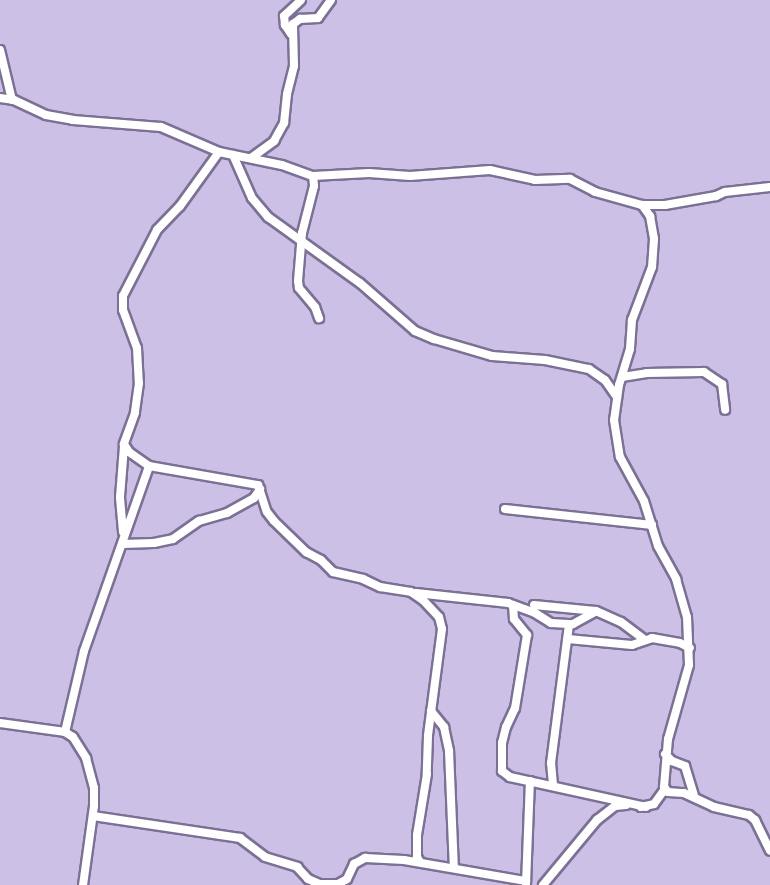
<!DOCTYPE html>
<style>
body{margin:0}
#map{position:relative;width:770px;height:885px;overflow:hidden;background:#cdc0e7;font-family:Lato,sans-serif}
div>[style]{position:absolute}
.roads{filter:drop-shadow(2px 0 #7c7094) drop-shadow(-2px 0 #7c7094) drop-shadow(0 2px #7c7094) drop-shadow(0 -2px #7c7094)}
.minor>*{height:8px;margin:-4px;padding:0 4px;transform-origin:4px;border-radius:4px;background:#fff}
span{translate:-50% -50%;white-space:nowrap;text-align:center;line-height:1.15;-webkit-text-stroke:4.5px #eae4f8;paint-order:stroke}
</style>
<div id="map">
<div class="roads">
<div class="minor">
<div style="left:291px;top:34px;width:11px;rotate:-124deg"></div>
<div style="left:285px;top:25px;width:9px;rotate:-96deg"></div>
<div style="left:284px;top:16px;width:23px;rotate:-43deg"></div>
<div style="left:0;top:50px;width:51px;rotate:76.5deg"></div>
<div style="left:0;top:98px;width:14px;rotate:8deg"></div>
<div style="left:14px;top:100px;width:35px;rotate:25deg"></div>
<div style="left:46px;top:115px;width:27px;rotate:10deg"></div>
<div style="left:73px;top:120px;width:88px;rotate:4.5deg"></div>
<div style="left:161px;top:127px;width:63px;rotate:23.3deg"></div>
<div style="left:219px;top:152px;width:64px;rotate:11.7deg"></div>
<div style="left:282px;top:165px;width:33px;rotate:20deg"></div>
<div style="left:313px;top:176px;width:56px;rotate:-3.1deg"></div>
<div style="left:369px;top:173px;width:41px;rotate:4.2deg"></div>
<div style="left:410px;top:176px;width:80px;rotate:-4.3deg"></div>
<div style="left:490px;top:170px;width:46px;rotate:12.5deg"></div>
<div style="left:535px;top:180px;width:35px;rotate:-2deg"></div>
<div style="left:570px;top:179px;width:28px;rotate:27deg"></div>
<div style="left:595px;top:192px;width:49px;rotate:15.5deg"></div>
<div style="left:642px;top:205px;width:14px;rotate:54deg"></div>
<div style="left:650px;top:216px;width:23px;rotate:80deg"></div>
<div style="left:654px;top:239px;width:28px;rotate:94deg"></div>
<div style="left:652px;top:267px;width:57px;rotate:110.7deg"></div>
<div style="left:632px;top:320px;width:29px;rotate:94deg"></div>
<div style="left:630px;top:349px;width:38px;rotate:107deg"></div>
<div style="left:619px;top:385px;width:35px;rotate:98deg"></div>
<div style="left:614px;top:420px;width:37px;rotate:81deg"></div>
<div style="left:620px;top:457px;width:50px;rotate:61.4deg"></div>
<div style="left:644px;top:501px;width:47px;rotate:72.7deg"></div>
<div style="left:658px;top:546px;width:38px;rotate:61deg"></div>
<div style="left:676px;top:579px;width:40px;rotate:74deg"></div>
<div style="left:687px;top:617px;width:48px;rotate:87.6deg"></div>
<div style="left:689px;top:665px;width:77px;rotate:105.8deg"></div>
<div style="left:668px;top:739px;width:48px;rotate:94.8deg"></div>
<div style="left:664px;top:787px;width:6px;rotate:51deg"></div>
<div style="left:668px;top:792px;width:16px;rotate:4deg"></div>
<div style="left:684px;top:793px;width:33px;rotate:25deg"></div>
<div style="left:714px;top:807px;width:36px;rotate:13deg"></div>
<div style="left:749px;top:815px;width:8px;rotate:40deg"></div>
<div style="left:755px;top:820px;width:34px;rotate:64deg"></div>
<div style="left:219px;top:152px;width:67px;rotate:125.8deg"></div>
<div style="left:180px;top:206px;width:33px;rotate:134deg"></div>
<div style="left:157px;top:230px;width:74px;rotate:117.3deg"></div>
<div style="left:123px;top:296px;width:14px;rotate:90deg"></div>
<div style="left:123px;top:310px;width:40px;rotate:69.8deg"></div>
<div style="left:137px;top:348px;width:35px;rotate:87deg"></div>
<div style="left:139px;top:383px;width:30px;rotate:98deg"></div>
<div style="left:135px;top:413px;width:33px;rotate:110deg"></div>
<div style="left:124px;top:444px;width:9px;rotate:58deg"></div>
<div style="left:129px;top:452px;width:24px;rotate:35deg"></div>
<div style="left:149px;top:466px;width:111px;rotate:9.9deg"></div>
<div style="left:258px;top:485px;width:28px;rotate:72deg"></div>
<div style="left:267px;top:512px;width:11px;rotate:52deg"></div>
<div style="left:274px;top:521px;width:45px;rotate:44.1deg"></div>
<div style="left:306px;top:552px;width:17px;rotate:28deg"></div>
<div style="left:321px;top:560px;width:17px;rotate:45deg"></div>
<div style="left:333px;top:572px;width:31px;rotate:13deg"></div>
<div style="left:363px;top:579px;width:19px;rotate:25deg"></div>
<div style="left:380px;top:587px;width:31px;rotate:9deg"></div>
<div style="left:411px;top:592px;width:14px;rotate:34deg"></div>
<div style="left:423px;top:600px;width:23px;rotate:47deg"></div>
<div style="left:439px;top:617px;width:12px;rotate:76deg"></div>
<div style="left:442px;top:629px;width:108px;rotate:97.5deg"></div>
<div style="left:428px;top:736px;width:38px;rotate:92deg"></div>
<div style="left:427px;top:774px;width:62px;rotate:99.3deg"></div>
<div style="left:417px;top:835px;width:22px;rotate:90deg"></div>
<div style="left:417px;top:857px;width:6px;rotate:59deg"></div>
<div style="left:233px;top:155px;width:47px;rotate:66.2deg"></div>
<div style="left:252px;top:198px;width:25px;rotate:50deg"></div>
<div style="left:268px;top:217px;width:113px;rotate:35.7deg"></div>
<div style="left:360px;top:283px;width:73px;rotate:41.1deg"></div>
<div style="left:415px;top:331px;width:21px;rotate:23deg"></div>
<div style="left:434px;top:339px;width:60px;rotate:16.3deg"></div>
<div style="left:492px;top:356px;width:53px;rotate:4.3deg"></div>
<div style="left:545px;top:360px;width:45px;rotate:11.6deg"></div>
<div style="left:589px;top:369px;width:19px;rotate:35deg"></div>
<div style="left:605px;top:380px;width:21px;rotate:55deg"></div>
<div style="left:251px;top:158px;width:29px;rotate:-36deg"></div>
<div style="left:274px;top:141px;width:21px;rotate:-61deg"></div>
<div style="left:284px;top:123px;width:29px;rotate:-84deg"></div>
<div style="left:287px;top:94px;width:29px;rotate:-76deg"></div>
<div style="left:294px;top:66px;width:42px;rotate:-91.4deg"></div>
<div style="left:293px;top:24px;width:9px;rotate:-36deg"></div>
<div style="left:300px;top:19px;width:18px;rotate:-3deg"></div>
<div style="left:318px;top:18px;width:22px;rotate:-54deg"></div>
<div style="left:313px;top:176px;width:10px;rotate:84deg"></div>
<div style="left:314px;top:186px;width:49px;rotate:104.3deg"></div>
<div style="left:302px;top:233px;width:48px;rotate:94.8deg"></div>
<div style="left:298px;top:281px;width:7px;rotate:82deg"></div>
<div style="left:299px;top:288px;width:25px;rotate:50deg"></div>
<div style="left:315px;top:307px;width:12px;rotate:70deg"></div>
<div style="left:642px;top:205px;width:23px"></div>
<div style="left:665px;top:205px;width:52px;rotate:-10deg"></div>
<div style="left:716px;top:196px;width:10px;rotate:-24deg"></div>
<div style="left:725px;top:192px;width:45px;rotate:-6.3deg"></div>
<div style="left:622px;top:377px;width:25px;rotate:-9deg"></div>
<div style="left:647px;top:373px;width:57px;rotate:-1deg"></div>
<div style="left:704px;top:372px;width:22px;rotate:34deg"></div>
<div style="left:722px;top:384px;width:26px;rotate:83deg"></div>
<div style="left:505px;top:509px;width:148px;rotate:6.2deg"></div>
<div style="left:123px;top:532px;width:35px;rotate:-95deg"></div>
<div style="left:120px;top:497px;width:51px;rotate:-85.5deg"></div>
<div style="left:122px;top:544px;width:32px;rotate:-2deg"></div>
<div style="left:154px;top:543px;width:19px;rotate:-12deg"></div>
<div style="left:173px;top:539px;width:32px;rotate:-35deg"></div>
<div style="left:199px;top:521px;width:29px;rotate:-16deg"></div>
<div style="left:227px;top:513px;width:31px;rotate:-29deg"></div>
<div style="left:254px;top:498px;width:11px;rotate:-56deg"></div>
<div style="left:416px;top:593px;width:93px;rotate:6.2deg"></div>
<div style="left:508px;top:603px;width:29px;rotate:20deg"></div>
<div style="left:535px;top:613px;width:19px;rotate:32deg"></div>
<div style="left:551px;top:623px;width:22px;rotate:3deg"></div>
<div style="left:573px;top:624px;width:26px;rotate:-29deg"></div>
<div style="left:513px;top:605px;width:14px;rotate:86deg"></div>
<div style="left:514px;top:619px;width:21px;rotate:51deg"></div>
<div style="left:527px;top:635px;width:74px;rotate:99.3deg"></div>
<div style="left:515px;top:708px;width:21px;rotate:115deg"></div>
<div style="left:506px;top:727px;width:16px;rotate:104deg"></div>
<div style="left:502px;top:743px;width:28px;rotate:90deg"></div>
<div style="left:502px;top:771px;width:10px;rotate:37deg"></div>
<div style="left:510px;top:777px;width:139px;rotate:12.4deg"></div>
<div style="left:534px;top:605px;width:62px;rotate:5.5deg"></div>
<div style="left:596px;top:611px;width:27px;rotate:24deg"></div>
<div style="left:621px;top:622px;width:30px;rotate:37deg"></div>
<div style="left:568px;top:639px;width:64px;rotate:5.4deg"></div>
<div style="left:632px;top:645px;width:21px;rotate:-19deg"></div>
<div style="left:652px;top:638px;width:28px;rotate:10deg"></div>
<div style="left:680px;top:643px;width:11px;rotate:27deg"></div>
<div style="left:431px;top:711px;width:21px;rotate:51deg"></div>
<div style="left:444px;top:727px;width:25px;rotate:78deg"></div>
<div style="left:449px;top:751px;width:117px;rotate:87.6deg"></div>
<div style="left:0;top:723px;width:66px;rotate:7.9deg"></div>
<div style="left:65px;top:732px;width:9px;rotate:32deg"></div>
<div style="left:73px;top:737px;width:25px;rotate:58deg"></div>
<div style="left:86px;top:758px;width:31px;rotate:75deg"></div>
<div style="left:94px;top:788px;width:18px;rotate:90deg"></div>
<div style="left:94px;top:806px;width:80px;rotate:97.9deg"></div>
<div style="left:65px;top:732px;width:83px;rotate:-76.8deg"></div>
<div style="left:84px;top:651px;width:196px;rotate:-70.6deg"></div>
<div style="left:665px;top:754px;width:10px;rotate:45deg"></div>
<div style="left:672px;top:761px;width:14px;rotate:21deg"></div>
<div style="left:685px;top:766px;width:31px;rotate:73deg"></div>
<div style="left:553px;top:785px;width:22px;rotate:-95deg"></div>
<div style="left:551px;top:763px;width:140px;rotate:-82.6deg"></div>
<div style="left:641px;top:807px;width:13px;rotate:-13deg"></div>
<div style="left:654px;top:804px;width:19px;rotate:-54deg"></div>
<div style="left:93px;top:816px;width:149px;rotate:8.5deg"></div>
<div style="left:240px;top:838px;width:31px;rotate:37deg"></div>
<div style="left:265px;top:857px;width:34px;rotate:17deg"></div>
<div style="left:297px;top:867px;width:16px;rotate:47deg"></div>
<div style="left:308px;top:879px;width:13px;rotate:23deg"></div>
<div style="left:320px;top:884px;width:18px"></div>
<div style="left:338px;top:884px;width:10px;rotate:-29deg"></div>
<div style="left:347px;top:879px;width:17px;rotate:-65deg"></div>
<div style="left:354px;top:864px;width:13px;rotate:-29deg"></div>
<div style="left:365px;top:858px;width:39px;rotate:3deg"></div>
<div style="left:404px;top:860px;width:124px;rotate:9.8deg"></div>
<div style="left:526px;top:884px;width:103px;rotate:-87.8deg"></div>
<div style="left:543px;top:885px;width:85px;rotate:-50.3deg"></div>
<div style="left:597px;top:820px;width:23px;rotate:-38deg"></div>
<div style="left:615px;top:806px;width:11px;rotate:-5deg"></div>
</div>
</div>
</div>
